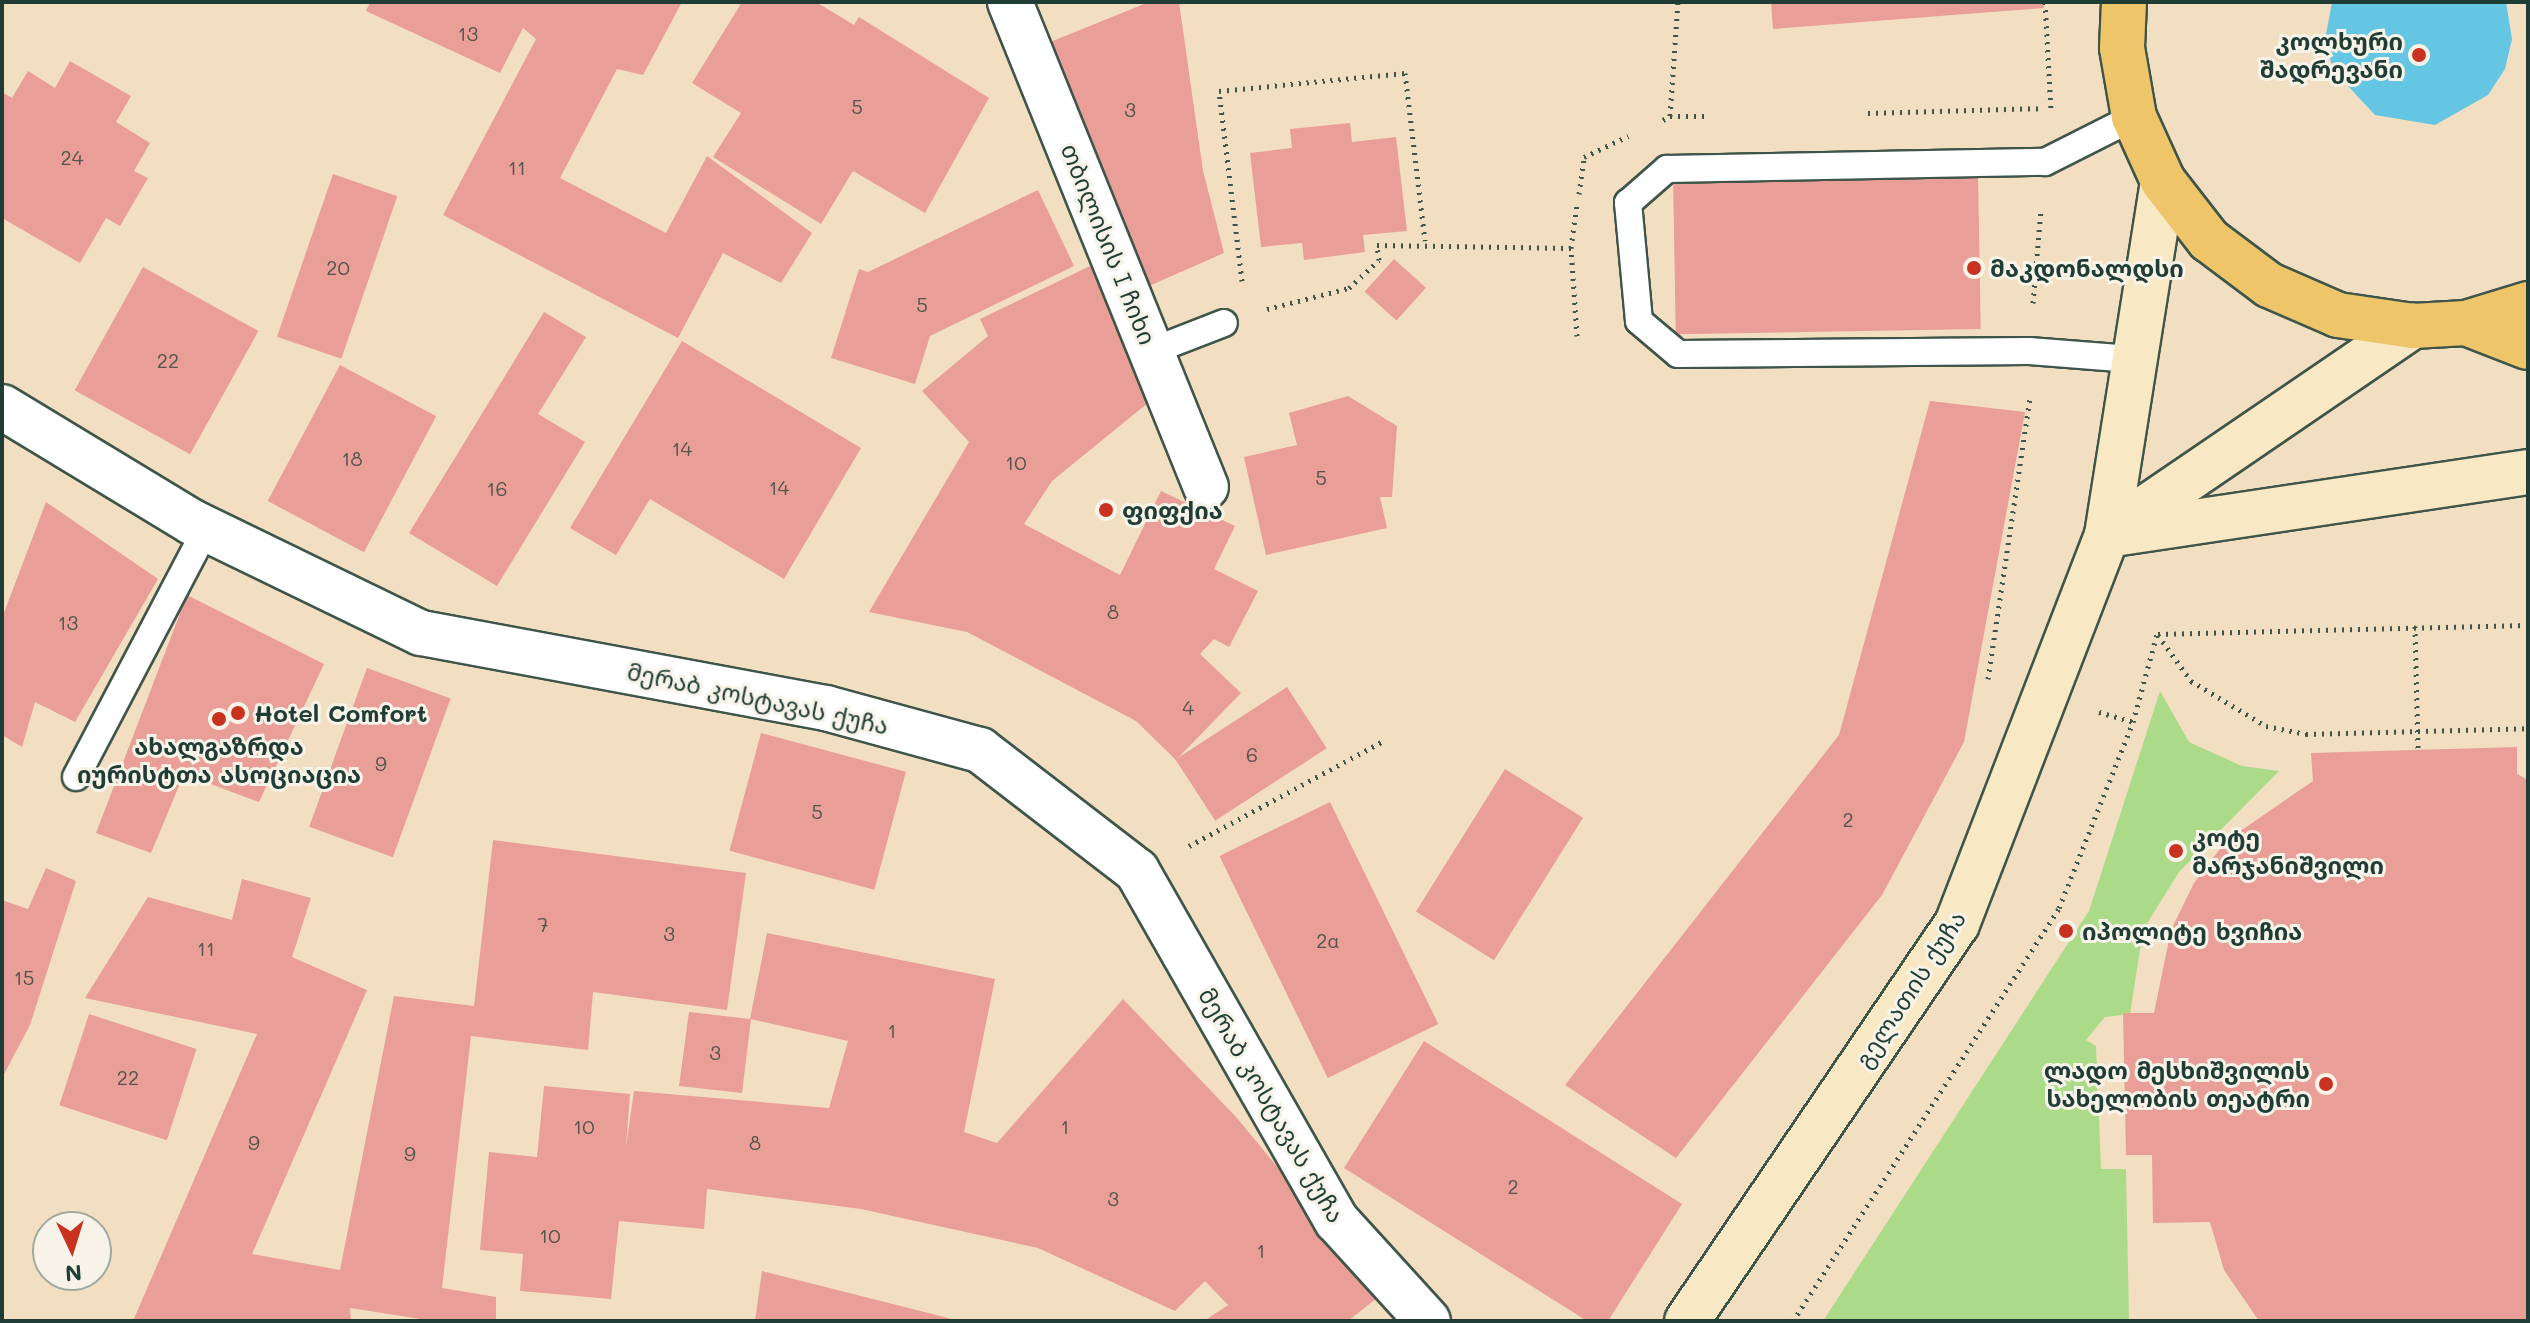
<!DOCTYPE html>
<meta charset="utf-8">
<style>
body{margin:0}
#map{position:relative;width:2530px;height:1323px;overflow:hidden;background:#f2dfc2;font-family:Mali,"Noto Sans Georgian",sans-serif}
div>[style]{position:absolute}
.green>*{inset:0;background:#abdb89}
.water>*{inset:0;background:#65c6e3}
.building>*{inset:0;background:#e99e97;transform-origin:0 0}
.path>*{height:5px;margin-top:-2.5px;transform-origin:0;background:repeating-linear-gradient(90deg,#3f5549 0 2px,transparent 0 8px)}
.roads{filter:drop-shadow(2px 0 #3f5549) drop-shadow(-2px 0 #3f5549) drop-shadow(0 2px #3f5549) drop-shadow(0 -2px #3f5549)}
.service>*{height:26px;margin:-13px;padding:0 13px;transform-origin:13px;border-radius:13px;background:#fff}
.minor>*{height:44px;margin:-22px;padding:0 22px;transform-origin:22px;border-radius:22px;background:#fff}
.tertiary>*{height:44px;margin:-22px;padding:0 22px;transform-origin:22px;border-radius:22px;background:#fff}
.secondary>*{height:44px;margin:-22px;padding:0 22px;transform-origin:22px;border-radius:22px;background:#f8e8c3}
.primary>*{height:44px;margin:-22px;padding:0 22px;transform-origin:22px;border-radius:22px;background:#eec569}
.dots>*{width:22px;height:22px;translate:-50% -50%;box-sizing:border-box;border:4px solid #f7f3e8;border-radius:50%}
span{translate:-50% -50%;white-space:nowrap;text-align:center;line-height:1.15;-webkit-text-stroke:6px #f7f3e8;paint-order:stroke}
.number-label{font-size:20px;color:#52554d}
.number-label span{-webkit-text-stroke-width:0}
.poi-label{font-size:24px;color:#1f3d34;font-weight:700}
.right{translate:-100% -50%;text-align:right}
.left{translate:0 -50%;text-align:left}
.street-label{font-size:24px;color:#1f3d34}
.frame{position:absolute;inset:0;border:4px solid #1f3d34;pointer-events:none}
.north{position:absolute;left:32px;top:1211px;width:80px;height:80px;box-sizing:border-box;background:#f7f3e8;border:2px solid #a1aaa0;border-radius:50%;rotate:176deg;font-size:22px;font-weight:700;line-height:32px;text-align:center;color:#1f3d34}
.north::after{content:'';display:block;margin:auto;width:28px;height:36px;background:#c8321e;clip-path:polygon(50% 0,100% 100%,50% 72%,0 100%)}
</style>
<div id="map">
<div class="green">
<div style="clip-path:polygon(2160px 691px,2189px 742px,2242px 766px,2279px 771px,2179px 872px,2143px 930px,2130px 1014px,2105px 1017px,2086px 1040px,2096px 1046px,2101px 1169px,2126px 1169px,2129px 1321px,1823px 1321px,2089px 911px)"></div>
</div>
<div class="water">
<div style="clip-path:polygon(2332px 2px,2506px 2px,2512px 39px,2505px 69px,2488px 95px,2435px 125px,2375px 115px,2333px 70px,2325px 40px)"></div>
</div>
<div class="building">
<div style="clip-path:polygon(370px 2px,682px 2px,643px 75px,617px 69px,560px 178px,666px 233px,707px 156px,812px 233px,781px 283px,723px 253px,678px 338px,443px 215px,536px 39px,523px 28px,500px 73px,366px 11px)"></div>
<div style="clip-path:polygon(742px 2px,816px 2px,854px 25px,859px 17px,989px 98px,925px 213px,853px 171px,821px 224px,713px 157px,741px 113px,692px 83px)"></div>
<div style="clip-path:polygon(1149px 2px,1179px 2px,1203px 171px,1224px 253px,1149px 286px,1038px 47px)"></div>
<div style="clip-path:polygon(1771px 2px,2043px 2px,2044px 8px,1773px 29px)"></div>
<div style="clip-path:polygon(70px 61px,131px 96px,116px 122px,150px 143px,134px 171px,148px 178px,120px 226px,106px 218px,80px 263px,2px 218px,2px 92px,12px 98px,28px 71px,55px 88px)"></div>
<div style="clip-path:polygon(1350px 123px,1352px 142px,1396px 137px,1407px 231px,1363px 235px,1365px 252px,1304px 260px,1302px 243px,1261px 247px,1250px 153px,1292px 148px,1290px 129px)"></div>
<div style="left:1978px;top:173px;width:156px;height:305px;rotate:89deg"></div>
<div style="left:333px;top:174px;width:68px;height:172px;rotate:19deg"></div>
<div style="clip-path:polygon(1038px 190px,1074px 266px,930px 336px,915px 384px,831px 358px,859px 269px,868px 272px)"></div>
<div style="left:1394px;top:259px;width:43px;height:44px;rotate:42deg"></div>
<div style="clip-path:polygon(1090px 266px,1154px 398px,1052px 481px,1024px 524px,1120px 575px,1161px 491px,1235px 526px,1214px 569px,1258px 591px,1229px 647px,1214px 639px,1200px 654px,1241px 693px,1176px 760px,1136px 721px,967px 632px,869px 612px,969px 442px,922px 391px,988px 336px,980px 319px)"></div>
<div style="left:143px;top:267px;width:132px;height:141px;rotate:29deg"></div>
<div style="clip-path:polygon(544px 312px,586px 337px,538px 414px,585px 442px,497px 586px,409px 533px)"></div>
<div style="clip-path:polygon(682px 341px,861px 448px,784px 579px,650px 499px,616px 555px,570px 528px)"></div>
<div style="left:340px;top:365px;width:109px;height:154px;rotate:28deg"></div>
<div style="clip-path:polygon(1348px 396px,1397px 426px,1392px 497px,1380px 497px,1387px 528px,1266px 555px,1244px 457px,1297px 445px,1289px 413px)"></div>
<div style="clip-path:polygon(1930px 401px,2025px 412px,1964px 742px,1882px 895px,1676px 1158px,1565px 1085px,1839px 735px)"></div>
<div style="clip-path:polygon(46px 502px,158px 579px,75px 722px,35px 702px,22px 747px,2px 735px,2px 618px)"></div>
<div style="clip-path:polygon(187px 595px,324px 664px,259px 802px,184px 774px,151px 853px,96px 833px)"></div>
<div style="left:367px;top:668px;width:89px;height:169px;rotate:20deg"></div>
<div style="left:1287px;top:687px;width:73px;height:133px;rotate:57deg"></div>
<div style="left:761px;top:733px;width:150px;height:122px;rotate:15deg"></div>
<div style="clip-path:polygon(2517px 747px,2517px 774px,2528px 780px,2528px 1321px,2259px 1321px,2224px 1270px,2210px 1222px,2153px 1223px,2152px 1155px,2126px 1155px,2123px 1013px,2154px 1013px,2171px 930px,2194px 883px,2226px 841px,2313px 781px,2311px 753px)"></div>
<div style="left:1505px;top:769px;width:92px;height:168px;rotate:32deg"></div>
<div style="left:1330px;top:802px;width:247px;height:123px;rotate:64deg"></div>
<div style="clip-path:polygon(493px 840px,746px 873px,727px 1010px,593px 992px,588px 1050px,471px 1036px,442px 1288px,496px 1297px,496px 1321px,433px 1321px,350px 1308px,351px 1321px,133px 1321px,257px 1034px,85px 998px,148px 897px,232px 920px,242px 879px,311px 898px,292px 957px,367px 990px,252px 1254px,340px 1270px,394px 996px,474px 1006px)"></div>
<div style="clip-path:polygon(46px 868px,76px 881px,30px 1025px,2px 1078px,2px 900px,28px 909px)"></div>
<div style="clip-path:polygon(767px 933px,995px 979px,964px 1132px,997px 1143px,1123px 999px,1237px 1118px,1382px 1294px,1348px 1321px,1204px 1321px,1228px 1305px,1205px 1281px,1175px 1311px,1038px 1248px,861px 1209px,707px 1189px,704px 1229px,619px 1221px,611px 1299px,520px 1291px,523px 1254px,480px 1250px,489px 1152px,537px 1157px,544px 1086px,630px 1094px,626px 1147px,634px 1091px,829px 1108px,848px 1041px,751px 1019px,742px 1093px,679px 1086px,689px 1012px,750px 1019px)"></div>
<div style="left:89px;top:1014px;width:113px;height:96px;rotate:18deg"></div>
<div style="clip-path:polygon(1424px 1041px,1682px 1204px,1608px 1321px,1587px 1321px,1344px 1168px)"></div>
<div style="clip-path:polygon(762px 1271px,956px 1320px,956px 1321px,755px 1321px)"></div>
</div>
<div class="path">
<div style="left:2045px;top:2px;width:106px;rotate:86.8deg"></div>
<div style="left:1868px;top:113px;width:174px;rotate:-1.6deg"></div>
<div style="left:1670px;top:116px;width:40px"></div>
<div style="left:1663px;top:120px;width:8px;rotate:-30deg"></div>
<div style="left:1670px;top:116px;width:114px;rotate:-86deg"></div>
<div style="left:1579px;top:194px;width:37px;rotate:-82deg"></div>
<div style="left:1584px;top:157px;width:49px;rotate:-25.5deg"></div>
<div style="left:1242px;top:281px;width:191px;rotate:-96.9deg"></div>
<div style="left:1219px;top:91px;width:187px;rotate:-5.5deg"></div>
<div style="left:1405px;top:73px;width:169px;rotate:83.2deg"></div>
<div style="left:2033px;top:303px;width:94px;rotate:-85.1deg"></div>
<div style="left:1267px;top:309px;width:85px;rotate:-14.4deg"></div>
<div style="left:1349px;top:288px;width:41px;rotate:-43deg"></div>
<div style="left:1379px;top:260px;width:15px;rotate:-98deg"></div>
<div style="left:1377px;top:245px;width:194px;rotate:0.9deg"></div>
<div style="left:1577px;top:336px;width:88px;rotate:-93.9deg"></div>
<div style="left:1571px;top:248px;width:44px;rotate:-82.2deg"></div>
<div style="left:2415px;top:626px;width:124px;rotate:88.6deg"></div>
<div style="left:2158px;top:634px;width:370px;rotate:-1.4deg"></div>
<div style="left:2158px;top:635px;width:57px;rotate:54.3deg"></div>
<div style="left:2191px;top:681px;width:87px;rotate:31deg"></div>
<div style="left:2266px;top:726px;width:41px;rotate:11.3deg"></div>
<div style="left:2306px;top:734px;width:222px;rotate:-1.5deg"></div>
<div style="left:1988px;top:679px;width:285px;rotate:-81.5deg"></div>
<div style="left:2099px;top:712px;width:35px;rotate:16deg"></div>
<div style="left:1189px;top:846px;width:223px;rotate:-28.4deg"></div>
<div style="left:1793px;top:1321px;width:491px;rotate:-57.2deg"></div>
<div style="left:2059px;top:908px;width:200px;rotate:-68.3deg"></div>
<div style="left:2133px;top:722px;width:91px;rotate:-74.7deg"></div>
</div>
<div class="roads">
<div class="service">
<div style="left:1152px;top:351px;width:77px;rotate:-21.3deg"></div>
<div style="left:2131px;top:359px;width:102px;rotate:-175.5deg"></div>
<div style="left:2029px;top:351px;width:351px;rotate:179.5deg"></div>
<div style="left:1678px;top:354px;width:51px;rotate:-139.8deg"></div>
<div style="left:1639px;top:321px;width:119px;rotate:-95.3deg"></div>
<div style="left:1628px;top:203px;width:52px;rotate:-41.1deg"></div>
<div style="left:1667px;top:169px;width:378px;rotate:-1.1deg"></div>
<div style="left:2045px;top:162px;width:100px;rotate:-26.8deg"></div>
<div style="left:76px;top:777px;width:280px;rotate:-62.3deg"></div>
</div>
<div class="minor">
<div style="left:1010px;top:2px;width:523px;rotate:68deg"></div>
</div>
<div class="tertiary">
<div style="left:2px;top:407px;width:222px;rotate:31.2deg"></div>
<div style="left:192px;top:522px;width:254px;rotate:25.9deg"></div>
<div style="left:421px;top:633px;width:412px;rotate:10.5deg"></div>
<div style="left:826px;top:708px;width:160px;rotate:15.3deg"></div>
<div style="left:980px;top:750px;width:198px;rotate:37.6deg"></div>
<div style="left:1137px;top:871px;width:403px;rotate:60.3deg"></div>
<div style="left:1337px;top:1221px;width:135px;rotate:47.7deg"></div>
</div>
<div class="secondary">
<div style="left:2115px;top:529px;width:361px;rotate:-34.3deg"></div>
<div style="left:2107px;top:535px;width:426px;rotate:-8.5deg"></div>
<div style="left:1687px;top:1321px;width:480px;rotate:-55.8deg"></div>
<div style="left:1957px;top:924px;width:417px;rotate:-68.9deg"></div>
<div style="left:2107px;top:535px;width:358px;rotate:-81deg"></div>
</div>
<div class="primary">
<div style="left:2124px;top:2px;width:46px;rotate:92.5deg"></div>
<div style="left:2122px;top:48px;width:70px;rotate:80.1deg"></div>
<div style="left:2134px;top:117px;width:70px;rotate:65.6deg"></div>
<div style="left:2163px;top:181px;width:75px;rotate:52.1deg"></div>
<div style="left:2209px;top:240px;width:75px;rotate:36.9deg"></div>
<div style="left:2269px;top:285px;width:75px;rotate:23.5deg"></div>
<div style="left:2338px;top:315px;width:76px;rotate:8.3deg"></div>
<div style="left:2413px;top:326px;width:53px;rotate:-3.2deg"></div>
<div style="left:2466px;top:323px;width:65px;rotate:-17deg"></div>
<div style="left:2466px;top:323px;width:66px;rotate:21.2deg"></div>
</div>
</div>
<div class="dots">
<div style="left:2419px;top:55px;background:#c8321e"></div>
<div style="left:1974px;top:268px;background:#c8321e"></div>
<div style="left:1106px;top:510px;background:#c8321e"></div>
<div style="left:238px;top:713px;background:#c8321e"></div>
<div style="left:219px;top:719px;background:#c8321e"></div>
<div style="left:2176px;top:851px;background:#c8321e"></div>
<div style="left:2066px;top:931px;background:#c8321e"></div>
<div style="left:2326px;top:1084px;background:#c8321e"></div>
</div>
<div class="number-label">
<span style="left:468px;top:33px">13</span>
<span style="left:857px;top:106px">5</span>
<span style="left:1130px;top:109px">3</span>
<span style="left:72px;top:157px">24</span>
<span style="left:517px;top:167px">11</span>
<span style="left:338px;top:267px">20</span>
<span style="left:922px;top:304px">5</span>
<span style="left:168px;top:360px">22</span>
<span style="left:682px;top:448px">14</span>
<span style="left:352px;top:458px">18</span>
<span style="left:1016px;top:462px">10</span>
<span style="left:1321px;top:477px">5</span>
<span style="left:779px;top:487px">14</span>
<span style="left:497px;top:488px">16</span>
<span style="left:1113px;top:611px">8</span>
<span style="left:68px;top:622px">13</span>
<span style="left:1188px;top:707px">4</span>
<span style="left:1252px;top:754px">6</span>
<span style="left:381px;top:763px">9</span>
<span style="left:817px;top:811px">5</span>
<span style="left:1848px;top:819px">2</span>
<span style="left:543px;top:924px">7</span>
<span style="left:669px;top:933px">3</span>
<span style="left:1328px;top:940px">2a</span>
<span style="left:206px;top:948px">11</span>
<span style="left:24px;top:977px">15</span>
<span style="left:892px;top:1030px">1</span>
<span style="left:715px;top:1052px">3</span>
<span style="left:128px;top:1077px">22</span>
<span style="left:584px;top:1126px">10</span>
<span style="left:1065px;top:1126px">1</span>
<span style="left:254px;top:1142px">9</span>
<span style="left:755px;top:1142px">8</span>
<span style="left:410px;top:1153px">9</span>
<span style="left:1513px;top:1186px">2</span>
<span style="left:1113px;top:1198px">3</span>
<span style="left:550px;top:1235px">10</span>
<span style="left:1261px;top:1250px">1</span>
</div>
<div class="poi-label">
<span class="right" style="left:2403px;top:55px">კოლხური<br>შადრევანი</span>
<span class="left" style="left:1990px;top:268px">მაკდონალდსი</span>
<span class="left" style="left:1122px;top:510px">ფიფქია</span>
<span class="left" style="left:254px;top:713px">Hotel Comfort</span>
<span style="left:219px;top:760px">ახალგაზრდა<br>იურისტთა ასოციაცია</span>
<span class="left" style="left:2192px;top:851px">კოტე<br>მარჯანიშვილი</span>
<span class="left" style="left:2082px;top:931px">იპოლიტე ხვიჩია</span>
<span class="right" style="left:2310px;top:1084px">ლადო მესხიშვილის<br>სახელობის თეატრი</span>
</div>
<div class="street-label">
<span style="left:1109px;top:244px;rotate:68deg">თბილისის I ჩიხი</span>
<span style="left:758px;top:698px;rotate:12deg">მერაბ კოსტავას ქუჩა</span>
<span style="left:1910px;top:989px;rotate:-57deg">გელათის ქუჩა</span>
<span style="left:1272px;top:1105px;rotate:60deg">მერაბ კოსტავას ქუჩა</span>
</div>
<div class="frame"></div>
<div class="north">N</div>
</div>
